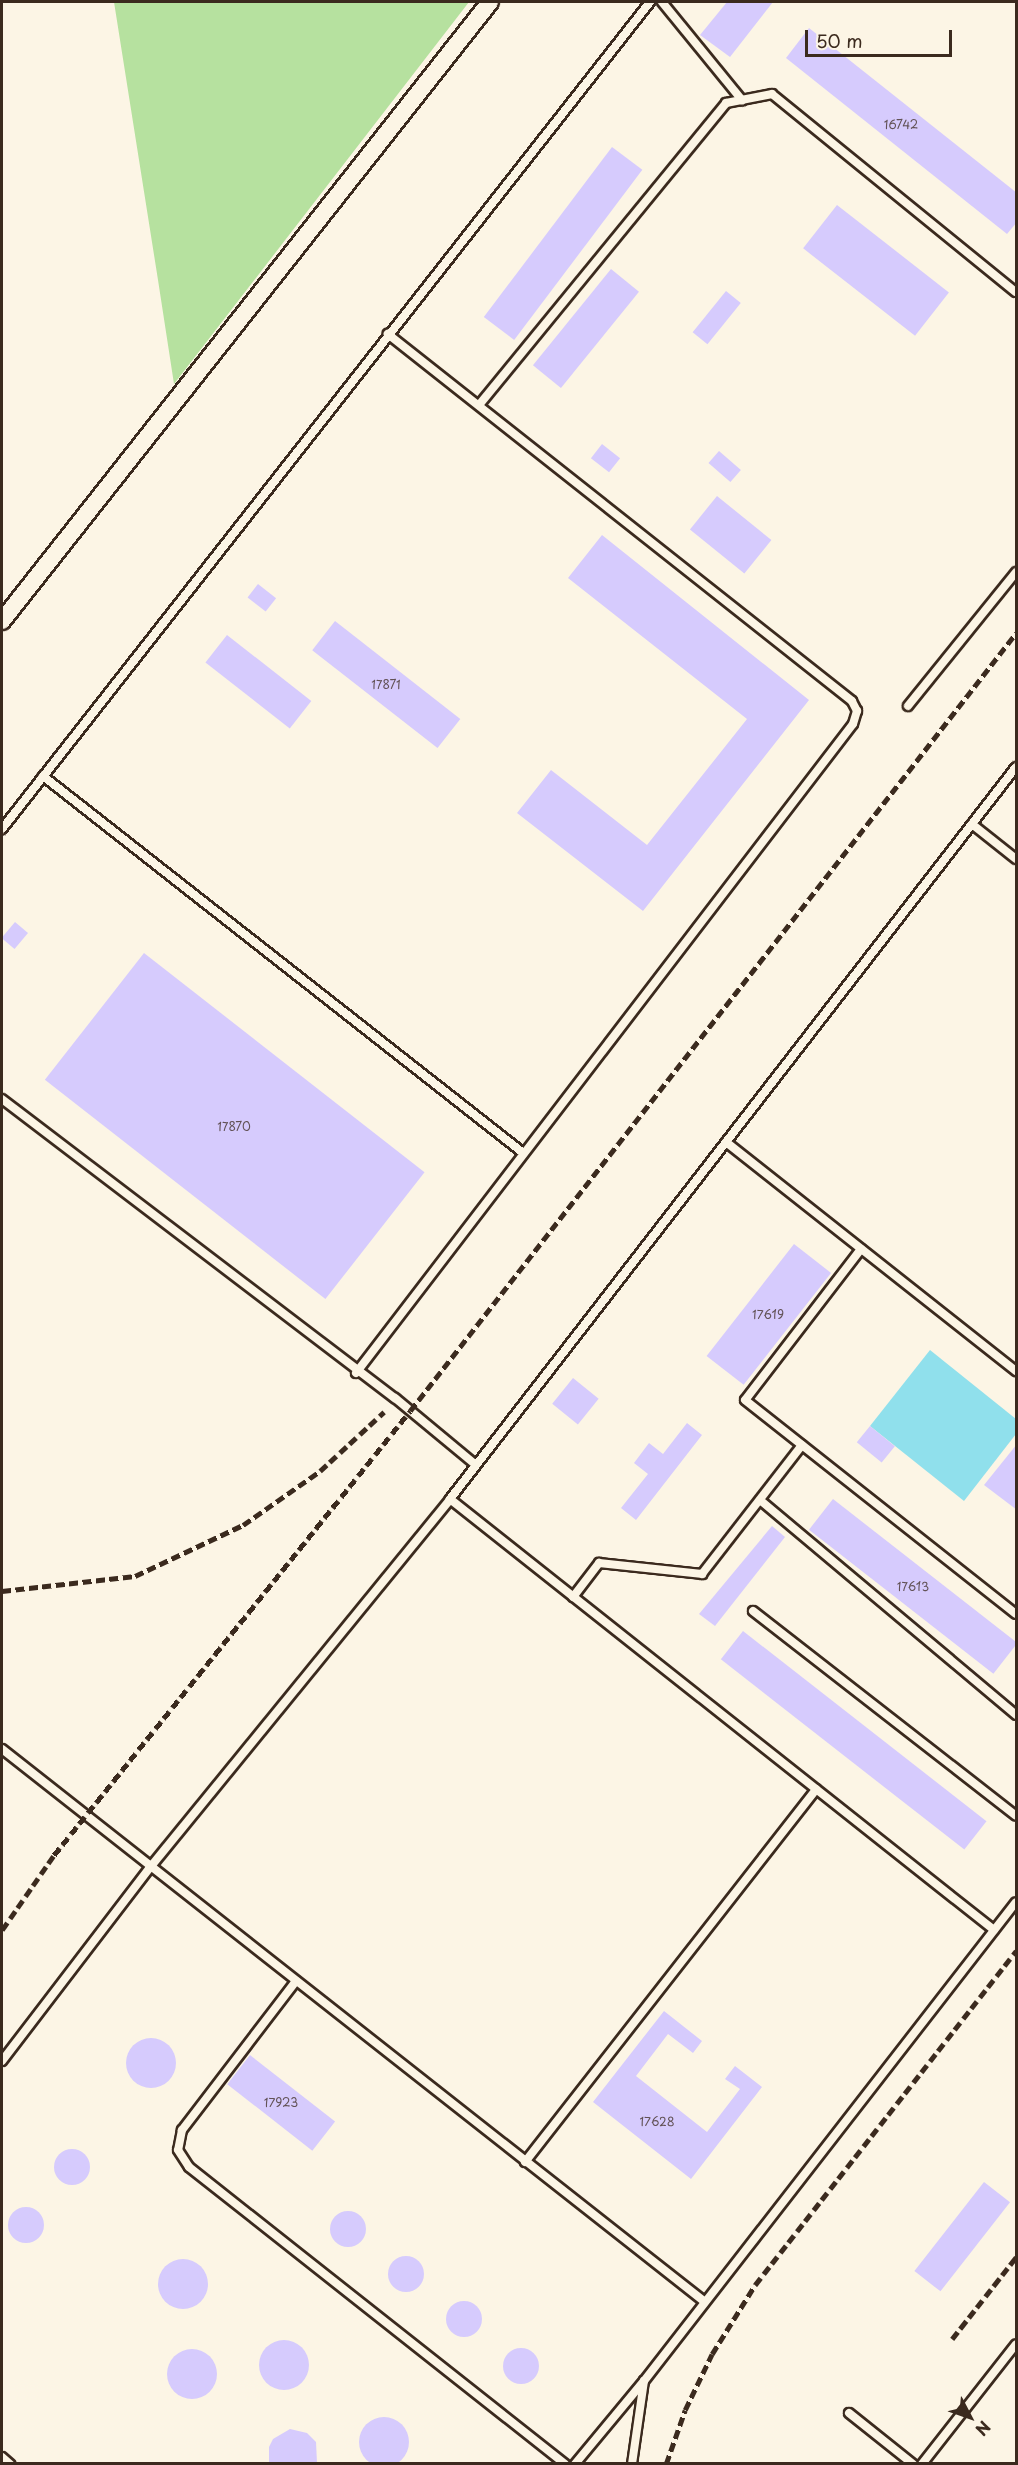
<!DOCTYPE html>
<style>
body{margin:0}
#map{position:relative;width:1018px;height:2465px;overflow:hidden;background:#fcf5e5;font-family:"Playpen Sans",sans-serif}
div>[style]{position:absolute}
.green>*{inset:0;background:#b6e19f}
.water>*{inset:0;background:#90e0ec}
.building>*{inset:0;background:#d6cbfd;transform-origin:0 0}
.round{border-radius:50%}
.roads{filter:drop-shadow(2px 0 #3b2a1e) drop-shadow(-2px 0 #3b2a1e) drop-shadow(0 2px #3b2a1e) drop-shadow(0 -2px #3b2a1e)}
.lane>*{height:8px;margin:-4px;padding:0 4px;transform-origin:4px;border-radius:4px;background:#fcf5e5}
.street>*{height:16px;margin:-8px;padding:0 8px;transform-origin:8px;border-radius:8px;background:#fcf5e5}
.rail>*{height:4.5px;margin-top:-2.25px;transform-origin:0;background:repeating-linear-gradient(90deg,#3b2a1e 0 9px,transparent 0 13.5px)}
span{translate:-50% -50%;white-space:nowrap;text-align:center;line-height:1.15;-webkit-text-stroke:4.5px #fcf5e5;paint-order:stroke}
.number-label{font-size:12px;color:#625256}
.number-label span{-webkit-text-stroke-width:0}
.frame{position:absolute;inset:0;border:3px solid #3b2a1e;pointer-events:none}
.north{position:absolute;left:940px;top:2387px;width:60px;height:60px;-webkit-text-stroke:4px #fcf5e5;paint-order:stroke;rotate:131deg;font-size:16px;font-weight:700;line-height:24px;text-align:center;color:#3b2a1e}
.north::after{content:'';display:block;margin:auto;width:21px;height:27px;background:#3b2a1e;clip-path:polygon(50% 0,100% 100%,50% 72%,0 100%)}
.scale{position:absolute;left:805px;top:30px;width:147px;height:27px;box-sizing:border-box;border:3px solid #3b2a1e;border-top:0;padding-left:8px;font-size:18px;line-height:21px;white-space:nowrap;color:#3b2a1e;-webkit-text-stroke:4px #fcf5e5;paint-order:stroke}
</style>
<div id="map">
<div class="green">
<div style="clip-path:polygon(114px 2px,469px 2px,174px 384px,158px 280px)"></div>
</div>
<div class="water">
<div style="clip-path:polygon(930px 1350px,1016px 1419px,1016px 1434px,964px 1501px,870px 1426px)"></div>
</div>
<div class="building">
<div style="clip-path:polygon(727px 2px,773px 2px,730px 57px,700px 35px)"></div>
<div style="clip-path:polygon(809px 28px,1017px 193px,1017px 222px,1007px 234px,786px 58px)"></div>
<div style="left:612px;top:147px;width:38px;height:213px;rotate:37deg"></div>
<div style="left:837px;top:205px;width:142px;height:55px;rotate:38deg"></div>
<div style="left:611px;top:269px;width:36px;height:124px;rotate:39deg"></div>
<div style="left:726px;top:291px;width:19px;height:53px;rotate:39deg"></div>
<div style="left:602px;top:444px;width:23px;height:18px;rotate:38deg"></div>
<div style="left:719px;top:451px;width:29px;height:16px;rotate:41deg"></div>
<div style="left:717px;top:496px;width:70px;height:43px;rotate:39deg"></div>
<div style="clip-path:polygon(602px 535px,809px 700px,643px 911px,517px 813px,551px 770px,647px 845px,747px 719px,568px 578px)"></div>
<div style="left:258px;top:584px;width:23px;height:17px;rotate:38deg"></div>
<div style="left:335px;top:621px;width:159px;height:37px;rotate:38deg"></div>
<div style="left:227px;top:635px;width:107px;height:35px;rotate:38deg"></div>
<div style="left:15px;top:922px;width:17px;height:21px;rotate:40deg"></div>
<div style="left:144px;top:953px;width:356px;height:161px;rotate:38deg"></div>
<div style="left:794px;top:1244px;width:47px;height:142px;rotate:38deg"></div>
<div style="left:573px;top:1378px;width:33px;height:33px;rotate:39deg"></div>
<div style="clip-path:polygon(687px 1423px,702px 1435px,636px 1520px,621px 1508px,648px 1474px,634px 1463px,649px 1443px,663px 1454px)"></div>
<div style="left:870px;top:1426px;width:32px;height:21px;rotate:39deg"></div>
<div style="clip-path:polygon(1017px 1444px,1017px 1510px,984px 1485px)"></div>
<div style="left:833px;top:1499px;width:234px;height:39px;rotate:38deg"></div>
<div style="clip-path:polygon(772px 1526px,785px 1537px,715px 1626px,699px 1614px)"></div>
<div style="left:743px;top:1631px;width:309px;height:36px;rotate:38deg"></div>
<div style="clip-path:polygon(664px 2011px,702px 2041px,693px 2053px,668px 2034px,636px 2076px,707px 2132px,740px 2089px,725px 2079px,735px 2066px,762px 2087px,691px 2179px,593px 2102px)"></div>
<div class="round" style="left:126px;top:2038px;width:50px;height:50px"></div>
<div style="left:250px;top:2055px;width:108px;height:37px;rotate:38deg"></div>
<div class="round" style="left:54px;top:2149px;width:36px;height:36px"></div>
<div style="left:984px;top:2182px;width:33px;height:113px;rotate:38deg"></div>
<div class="round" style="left:8px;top:2207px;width:36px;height:36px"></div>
<div class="round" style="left:330px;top:2211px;width:36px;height:36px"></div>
<div class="round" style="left:388px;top:2256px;width:36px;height:36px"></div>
<div class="round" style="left:158px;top:2259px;width:50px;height:50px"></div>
<div class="round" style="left:446px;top:2301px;width:36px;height:36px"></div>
<div class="round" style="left:259px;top:2340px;width:50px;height:50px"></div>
<div class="round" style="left:503px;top:2348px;width:36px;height:36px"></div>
<div class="round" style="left:167px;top:2349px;width:50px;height:50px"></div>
<div class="round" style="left:359px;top:2417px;width:50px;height:50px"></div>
<div style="clip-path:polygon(290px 2429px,307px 2433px,316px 2442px,317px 2463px,269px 2463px,269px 2447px,273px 2439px)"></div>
</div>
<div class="roads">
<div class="lane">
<div style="left:662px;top:2px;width:127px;rotate:50.8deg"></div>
<div style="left:479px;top:405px;width:390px;rotate:-50.7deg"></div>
<div style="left:726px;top:103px;width:47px;rotate:-11.1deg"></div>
<div style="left:772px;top:94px;width:314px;rotate:39.1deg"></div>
<div style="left:908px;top:706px;width:172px;rotate:-51.1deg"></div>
<div style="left:43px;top:776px;width:609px;rotate:38.13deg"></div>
<div style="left:972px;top:824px;width:56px;rotate:38.5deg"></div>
<div style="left:2px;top:829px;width:1051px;rotate:-51.92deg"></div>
<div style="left:2px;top:1099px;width:494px;rotate:37.3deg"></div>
<div style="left:395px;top:1398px;width:105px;rotate:39.6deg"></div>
<div style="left:726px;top:1142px;width:370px;rotate:38.3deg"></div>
<div style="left:861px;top:1249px;width:190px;rotate:127.5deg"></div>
<div style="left:745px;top:1400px;width:345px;rotate:38.3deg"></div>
<div style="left:356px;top:1373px;width:817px;rotate:-52.56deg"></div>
<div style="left:853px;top:724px;width:14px;rotate:-73deg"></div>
<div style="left:857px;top:711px;width:11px;rotate:-117deg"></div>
<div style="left:852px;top:701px;width:592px;rotate:-141.66deg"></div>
<div style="left:450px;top:1499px;width:694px;rotate:38.39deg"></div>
<div style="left:760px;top:1500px;width:334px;rotate:40deg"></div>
<div style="left:573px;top:1597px;width:43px;rotate:-52.6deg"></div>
<div style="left:599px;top:1563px;width:104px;rotate:6.1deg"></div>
<div style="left:702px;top:1574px;width:163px;rotate:-52.2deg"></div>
<div style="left:753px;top:1611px;width:333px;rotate:37.9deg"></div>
<div style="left:2px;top:1749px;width:894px;rotate:38.19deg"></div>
<div style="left:296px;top:1981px;width:188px;rotate:127.4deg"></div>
<div style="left:182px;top:2130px;width:20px;rotate:101deg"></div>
<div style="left:178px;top:2150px;width:20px;rotate:57deg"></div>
<div style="left:189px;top:2167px;width:479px;rotate:38.3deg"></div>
<div style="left:2px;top:2061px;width:247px;rotate:-52.6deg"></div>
<div style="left:152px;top:1865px;width:472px;rotate:-50.8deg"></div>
<div style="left:450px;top:1499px;width:925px;rotate:-52.29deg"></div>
<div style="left:525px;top:2162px;width:473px;rotate:-52deg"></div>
<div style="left:849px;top:2413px;width:82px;rotate:38.6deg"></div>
<div style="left:2px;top:2457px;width:11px;rotate:41deg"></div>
<div style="left:575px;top:2464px;width:108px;rotate:-50.3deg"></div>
<div style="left:632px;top:2464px;width:84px;rotate:-81.8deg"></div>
<div style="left:644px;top:2381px;width:606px;rotate:-52.17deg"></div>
<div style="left:922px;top:2464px;width:152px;rotate:-51.9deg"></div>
</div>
<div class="street">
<div style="left:2px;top:621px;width:788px;rotate:-51.75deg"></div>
</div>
</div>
<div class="rail">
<div style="left:2px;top:1591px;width:134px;rotate:-6.4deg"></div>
<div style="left:135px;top:1576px;width:119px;rotate:-25.3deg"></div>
<div style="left:243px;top:1525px;width:94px;rotate:-35deg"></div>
<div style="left:320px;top:1471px;width:87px;rotate:-42.7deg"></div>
<div style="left:2px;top:1930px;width:91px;rotate:-55.3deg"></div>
<div style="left:54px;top:1855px;width:569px;rotate:-51.28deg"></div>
<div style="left:410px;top:1411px;width:986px;rotate:-52.08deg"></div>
<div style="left:952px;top:2339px;width:104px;rotate:-52deg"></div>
<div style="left:666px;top:2464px;width:57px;rotate:-70.6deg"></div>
<div style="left:685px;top:2410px;width:62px;rotate:-64.3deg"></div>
<div style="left:712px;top:2354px;width:81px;rotate:-58.1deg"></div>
<div style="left:755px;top:2285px;width:424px;rotate:-52deg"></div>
</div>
<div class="number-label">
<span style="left:901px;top:125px">16742</span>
<span style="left:386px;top:685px">17871</span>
<span style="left:234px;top:1127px">17870</span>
<span style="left:768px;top:1315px">17619</span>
<span style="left:913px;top:1587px">17613</span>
<span style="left:281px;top:2103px">17923</span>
<span style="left:657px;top:2122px">17628</span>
</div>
<div class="frame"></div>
<div class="north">N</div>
<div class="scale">50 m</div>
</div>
